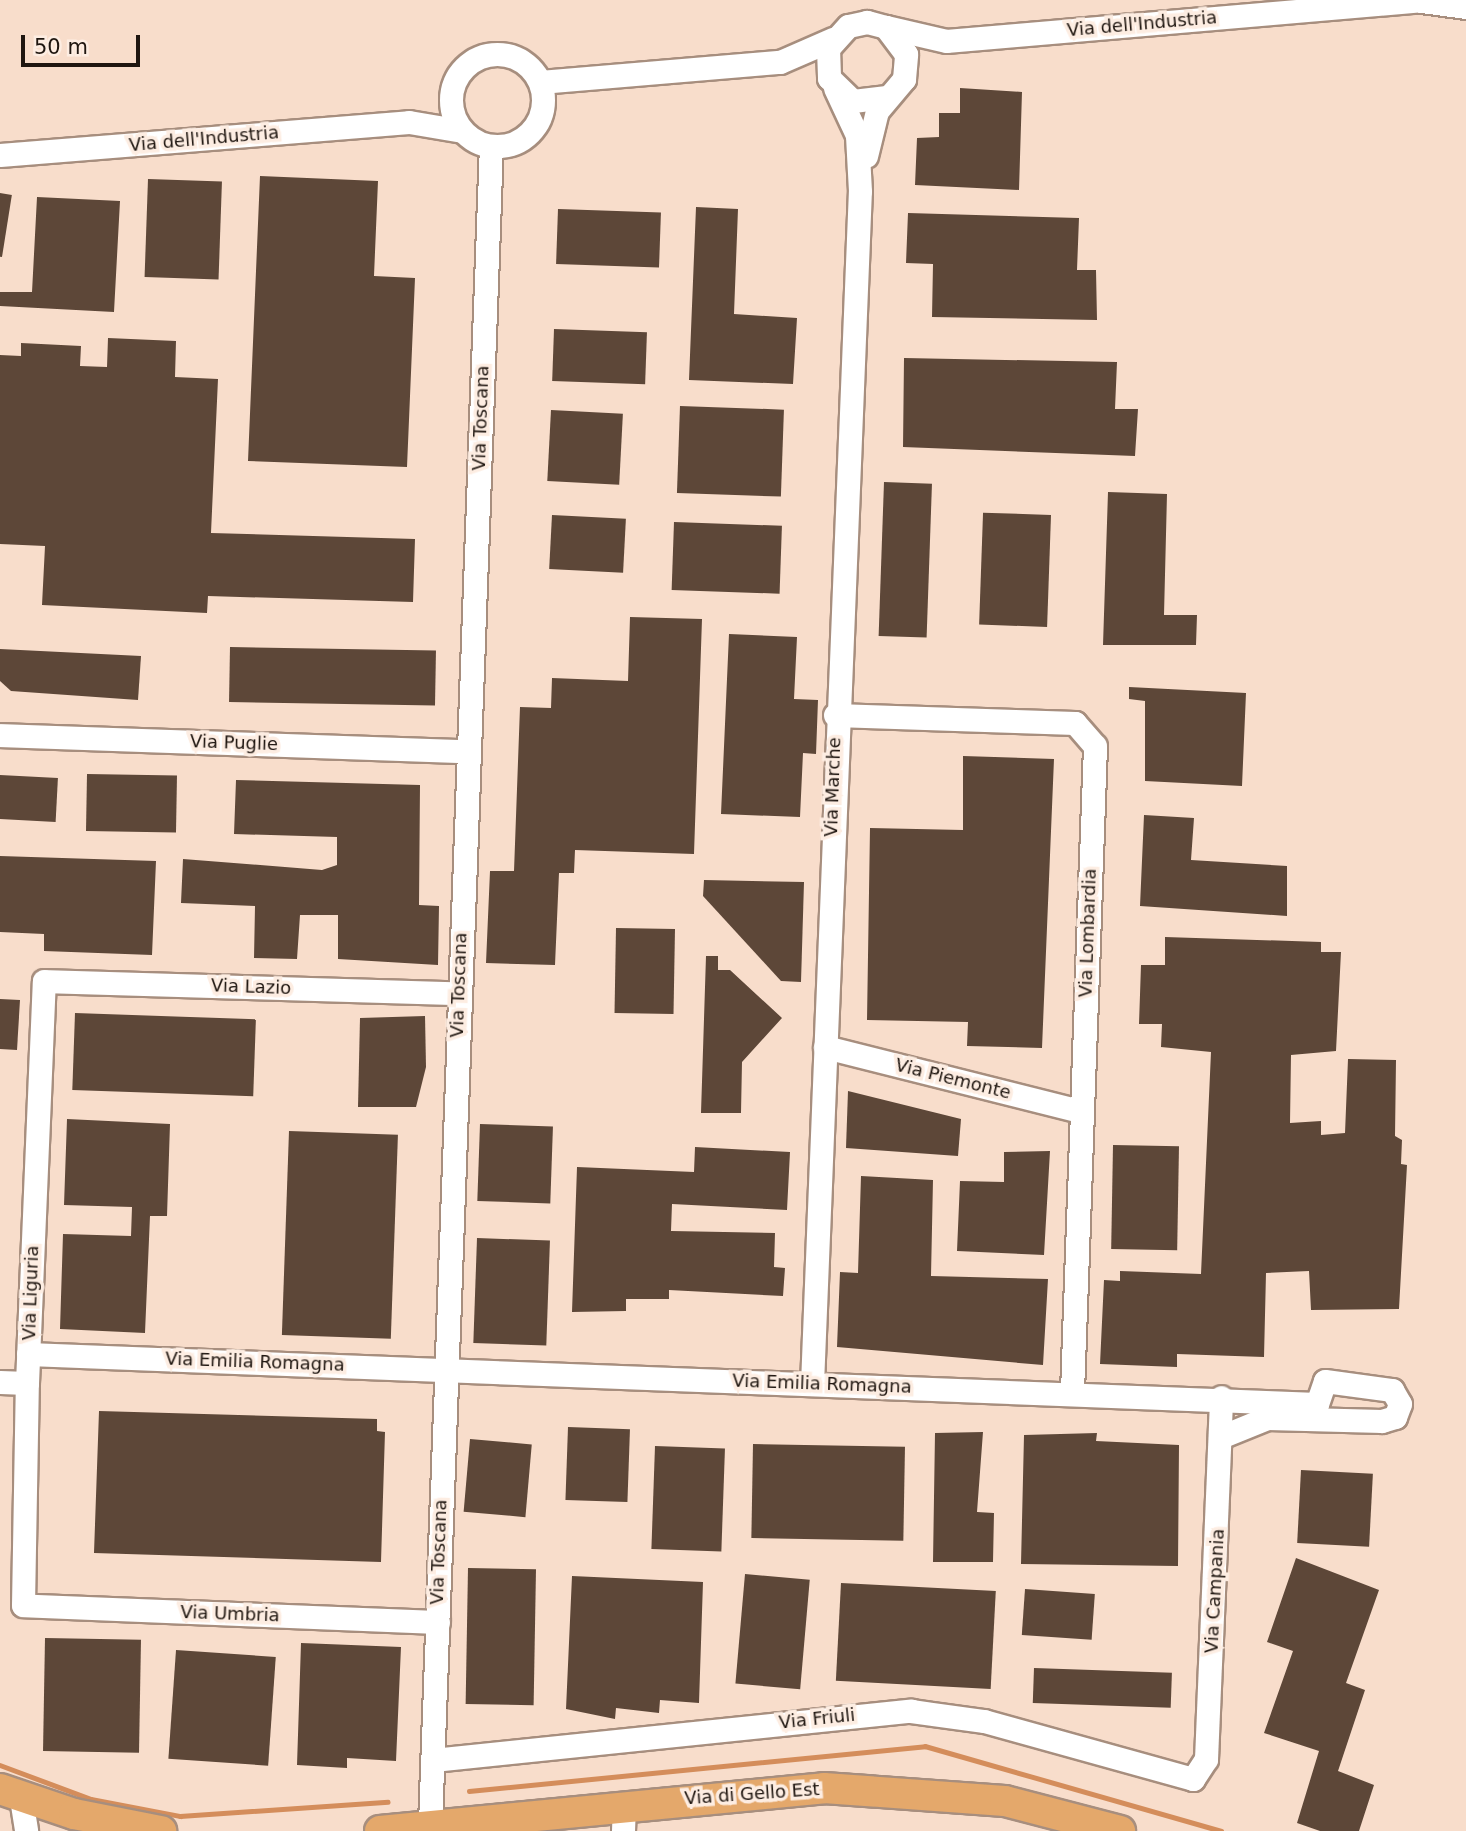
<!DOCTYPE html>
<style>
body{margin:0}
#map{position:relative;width:1466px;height:1831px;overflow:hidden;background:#f8ddcb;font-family:"DejaVu Sans",sans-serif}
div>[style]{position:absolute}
.stream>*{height:4.5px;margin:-2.25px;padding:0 2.25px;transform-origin:2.25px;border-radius:2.25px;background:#d48d5b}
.building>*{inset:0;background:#5d4738;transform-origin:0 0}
.roads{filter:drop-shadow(2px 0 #a78e7e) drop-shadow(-2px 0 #a78e7e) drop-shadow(0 2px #a78e7e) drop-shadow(0 -2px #a78e7e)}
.minor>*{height:23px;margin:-11.5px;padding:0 11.5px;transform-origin:11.5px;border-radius:11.5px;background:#fff}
.minor>.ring{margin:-11.5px;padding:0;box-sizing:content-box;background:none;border:23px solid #fff;border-radius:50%}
.major>*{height:30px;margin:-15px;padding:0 15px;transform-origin:15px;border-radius:15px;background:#e4a86b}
span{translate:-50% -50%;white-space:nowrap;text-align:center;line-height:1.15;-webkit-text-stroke:7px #fdede2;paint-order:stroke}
.street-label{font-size:18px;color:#1f1610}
.scale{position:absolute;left:21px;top:35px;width:119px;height:32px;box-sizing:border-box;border:4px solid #1f1610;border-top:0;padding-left:9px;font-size:21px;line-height:24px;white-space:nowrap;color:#1f1610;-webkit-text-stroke:5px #fdede2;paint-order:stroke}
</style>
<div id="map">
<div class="stream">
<div style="left:0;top:1765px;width:97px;rotate:20.5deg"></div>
<div style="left:91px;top:1799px;width:91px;rotate:10.8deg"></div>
<div style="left:180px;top:1816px;width:208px;rotate:-3.9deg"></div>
<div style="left:469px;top:1791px;width:458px;rotate:-5.6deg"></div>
<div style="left:925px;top:1746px;width:308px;rotate:16deg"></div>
</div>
<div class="building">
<div style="clip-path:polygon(960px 88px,1022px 92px,1019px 190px,915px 185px,917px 138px,939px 137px,939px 113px,960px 113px)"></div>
<div style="clip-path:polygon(260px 176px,378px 181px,374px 276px,415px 278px,407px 467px,248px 461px)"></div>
<div style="left:148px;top:179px;width:74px;height:98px;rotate:2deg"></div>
<div style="left:0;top:193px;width:12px;height:63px;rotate:9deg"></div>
<div style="clip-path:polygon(37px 197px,120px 201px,114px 312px,0 306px,0 292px,32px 292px)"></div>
<div style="clip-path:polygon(696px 207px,738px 209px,734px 314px,797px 318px,793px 384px,689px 380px)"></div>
<div style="left:558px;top:209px;width:103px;height:55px;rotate:2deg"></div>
<div style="clip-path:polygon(908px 213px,1079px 218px,1077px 270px,1096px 270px,1097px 320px,932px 317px,933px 264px,906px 263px)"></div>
<div style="left:554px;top:329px;width:93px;height:52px;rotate:2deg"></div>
<div style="clip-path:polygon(108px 338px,176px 341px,175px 377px,218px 379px,211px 533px,415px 539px,413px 602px,208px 596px,207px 613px,42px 605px,45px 546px,0 544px,0 355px,21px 356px,21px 343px,81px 346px,80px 366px,107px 367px)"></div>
<div style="clip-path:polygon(904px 358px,1117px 362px,1115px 409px,1138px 409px,1135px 456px,903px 447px)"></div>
<div style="left:680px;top:406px;width:104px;height:87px;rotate:2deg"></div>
<div style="left:551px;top:410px;width:72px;height:71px;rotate:3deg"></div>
<div style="left:884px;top:482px;width:48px;height:154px;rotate:2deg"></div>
<div style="clip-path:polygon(1108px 492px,1167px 494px,1164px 615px,1197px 615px,1196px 645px,1103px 645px)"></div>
<div style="left:552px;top:515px;width:74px;height:54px;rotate:3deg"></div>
<div style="left:1051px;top:515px;width:112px;height:68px;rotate:92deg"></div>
<div style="left:674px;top:522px;width:108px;height:68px;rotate:2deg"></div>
<div style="clip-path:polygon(630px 617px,702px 619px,694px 854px,575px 850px,574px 873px,559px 873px,555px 965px,486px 963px,490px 871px,514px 871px,520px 707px,551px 708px,552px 678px,628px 681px)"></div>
<div style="clip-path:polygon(729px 634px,797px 637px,794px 699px,818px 700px,816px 754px,803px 753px,800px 817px,721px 814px)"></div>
<div style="left:230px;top:647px;width:206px;height:55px;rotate:1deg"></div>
<div style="clip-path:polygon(0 649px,141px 656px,138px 700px,11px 691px,0 681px)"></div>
<div style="clip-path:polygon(1129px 687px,1246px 693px,1242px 786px,1145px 781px,1145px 701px,1129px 699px)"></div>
<div style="clip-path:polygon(963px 756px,1054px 759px,1042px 1048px,967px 1046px,968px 1022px,867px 1020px,870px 828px,963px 830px)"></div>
<div style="left:87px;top:774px;width:90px;height:57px;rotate:1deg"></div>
<div style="left:0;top:775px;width:58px;height:44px;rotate:3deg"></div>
<div style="clip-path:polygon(236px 780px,420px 785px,419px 905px,439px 906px,438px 965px,338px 959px,338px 915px,300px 915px,297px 959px,254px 958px,255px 906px,181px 903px,183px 859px,322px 870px,337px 865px,337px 837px,234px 834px)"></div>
<div style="clip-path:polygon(1144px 815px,1194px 818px,1191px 860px,1287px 866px,1287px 916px,1140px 906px)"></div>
<div style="clip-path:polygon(0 856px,156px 861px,152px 955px,44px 951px,44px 934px,0 932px)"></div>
<div style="clip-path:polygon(704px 880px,804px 882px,801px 982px,781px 981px,703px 896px)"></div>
<div style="left:616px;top:928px;width:59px;height:85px;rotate:1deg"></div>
<div style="clip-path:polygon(1165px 937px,1321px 942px,1321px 952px,1341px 952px,1336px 1051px,1291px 1055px,1290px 1123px,1321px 1121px,1321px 1135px,1345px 1133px,1348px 1059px,1396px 1060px,1395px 1136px,1402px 1140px,1401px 1164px,1407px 1165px,1399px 1309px,1311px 1310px,1309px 1271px,1266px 1273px,1264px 1357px,1177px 1354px,1177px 1367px,1100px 1364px,1104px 1280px,1120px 1281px,1120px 1271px,1201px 1274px,1211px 1052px,1161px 1047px,1162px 1024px,1139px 1024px,1141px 965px,1165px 965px)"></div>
<div style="clip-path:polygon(706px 956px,718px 956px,718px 970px,730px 970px,782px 1018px,742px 1062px,741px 1113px,701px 1113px)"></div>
<div style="clip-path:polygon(0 999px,20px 1000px,17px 1050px,0 1049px)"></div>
<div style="left:75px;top:1013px;width:181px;height:77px;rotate:2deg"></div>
<div style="clip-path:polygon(425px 1016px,426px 1067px,416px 1107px,358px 1107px,360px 1018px)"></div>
<div style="clip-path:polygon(848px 1091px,961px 1119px,958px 1156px,846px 1148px)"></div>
<div style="clip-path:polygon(67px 1119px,170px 1124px,167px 1216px,150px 1216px,145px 1333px,60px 1329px,63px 1234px,131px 1236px,132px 1207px,64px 1205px)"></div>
<div style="left:480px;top:1124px;width:73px;height:77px;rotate:2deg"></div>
<div style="left:289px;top:1131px;width:109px;height:204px;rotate:2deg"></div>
<div style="left:1113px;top:1145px;width:66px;height:104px;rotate:1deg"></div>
<div style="clip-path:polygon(695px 1147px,790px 1152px,787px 1210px,672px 1204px,671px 1231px,775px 1233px,774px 1267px,785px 1268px,783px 1296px,669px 1290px,669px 1299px,626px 1299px,626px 1311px,572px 1312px,577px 1167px,694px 1172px)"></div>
<div style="clip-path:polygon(1050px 1151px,1044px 1255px,957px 1251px,960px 1181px,1004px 1182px,1004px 1152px)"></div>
<div style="clip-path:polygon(861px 1176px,933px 1180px,931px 1276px,1048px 1279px,1043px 1365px,837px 1347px,840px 1272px,858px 1273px)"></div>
<div style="left:477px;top:1238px;width:73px;height:105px;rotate:2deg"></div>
<div style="clip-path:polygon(99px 1411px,377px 1419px,377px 1431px,385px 1432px,381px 1562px,94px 1553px)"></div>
<div style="left:568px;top:1427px;width:62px;height:73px;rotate:2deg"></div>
<div style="clip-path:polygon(983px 1432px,977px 1512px,994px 1513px,993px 1562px,933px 1562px,935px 1433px)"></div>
<div style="clip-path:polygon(1097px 1433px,1096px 1441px,1179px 1445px,1178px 1566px,1021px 1564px,1024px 1435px)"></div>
<div style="left:470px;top:1439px;width:62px;height:73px;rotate:5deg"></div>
<div style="left:753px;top:1444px;width:152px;height:94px;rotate:1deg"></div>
<div style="left:655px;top:1446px;width:70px;height:103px;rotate:2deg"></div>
<div style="left:1301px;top:1470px;width:72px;height:73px;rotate:3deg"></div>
<div style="clip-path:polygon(1296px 1558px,1379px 1590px,1346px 1683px,1365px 1690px,1338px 1771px,1374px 1785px,1359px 1831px,1320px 1831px,1297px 1823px,1319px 1751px,1264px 1733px,1293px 1651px,1267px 1642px)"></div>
<div style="left:468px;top:1568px;width:68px;height:136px;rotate:1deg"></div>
<div style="left:745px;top:1574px;width:65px;height:110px;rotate:5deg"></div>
<div style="clip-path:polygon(572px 1576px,703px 1582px,699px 1703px,660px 1700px,659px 1713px,616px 1708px,615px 1719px,566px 1709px)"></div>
<div style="left:841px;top:1583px;width:155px;height:98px;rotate:3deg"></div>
<div style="left:1025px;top:1589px;width:70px;height:46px;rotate:4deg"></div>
<div style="left:45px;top:1638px;width:96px;height:113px;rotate:1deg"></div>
<div style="clip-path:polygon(301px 1643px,401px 1647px,396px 1761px,347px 1758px,347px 1768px,297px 1765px)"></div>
<div style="left:176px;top:1650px;width:100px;height:109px;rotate:4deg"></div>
<div style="left:1034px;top:1668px;width:138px;height:35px;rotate:2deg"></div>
</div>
<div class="roads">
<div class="minor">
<div style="left:1422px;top:1px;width:44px;rotate:7.8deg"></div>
<div style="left:886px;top:27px;width:62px;rotate:13.1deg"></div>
<div style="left:946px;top:41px;width:482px;rotate:-4.9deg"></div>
<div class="ring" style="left:451px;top:54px;width:69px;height:69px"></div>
<div style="left:540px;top:82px;width:241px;rotate:-4.8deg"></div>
<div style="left:780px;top:62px;width:58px;rotate:-23.5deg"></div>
<div style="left:0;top:155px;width:410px;rotate:-4.6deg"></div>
<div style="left:409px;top:122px;width:54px;rotate:9.6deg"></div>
<div style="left:866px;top:156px;width:46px;rotate:-76.3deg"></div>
<div style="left:877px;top:111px;width:42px;rotate:-49.8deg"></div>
<div style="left:904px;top:79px;width:25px;rotate:-85deg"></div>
<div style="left:906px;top:54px;width:34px;rotate:-127deg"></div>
<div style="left:886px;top:27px;width:20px;rotate:-165deg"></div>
<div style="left:867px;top:22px;width:19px;rotate:168deg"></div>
<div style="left:848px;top:26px;width:30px;rotate:132deg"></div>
<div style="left:828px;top:48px;width:30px;rotate:88deg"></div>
<div style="left:829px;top:78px;width:33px;rotate:44deg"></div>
<div style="left:853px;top:101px;width:34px;rotate:-7deg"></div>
<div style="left:835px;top:715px;width:240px;rotate:1.9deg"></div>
<div style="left:1075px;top:723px;width:30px;rotate:49deg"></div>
<div style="left:1095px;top:746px;width:646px;rotate:92.04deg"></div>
<div style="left:0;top:735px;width:468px;rotate:2deg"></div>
<div style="left:825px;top:1047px;width:263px;rotate:14.1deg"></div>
<div style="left:28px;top:1354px;width:1290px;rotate:2.22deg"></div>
<div style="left:1317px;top:1404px;width:24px;rotate:-71deg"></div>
<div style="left:1325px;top:1381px;width:68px;rotate:7.7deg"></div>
<div style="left:1392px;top:1390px;width:16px;rotate:60deg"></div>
<div style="left:1400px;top:1404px;width:14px;rotate:111deg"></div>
<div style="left:1395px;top:1417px;width:14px;rotate:163deg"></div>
<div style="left:1382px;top:1421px;width:115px;rotate:-178.5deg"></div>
<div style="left:1267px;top:1418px;width:48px;rotate:157.8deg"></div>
<div style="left:0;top:1382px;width:27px;rotate:2deg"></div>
<div style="left:812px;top:1384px;width:1194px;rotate:-87.7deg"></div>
<div style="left:860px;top:191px;width:56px;rotate:-93.1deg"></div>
<div style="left:857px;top:135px;width:52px;rotate:-115.1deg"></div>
<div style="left:438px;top:1622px;width:415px;rotate:-177.7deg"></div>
<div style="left:23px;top:1605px;width:222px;rotate:-89deg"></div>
<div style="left:27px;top:1383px;width:402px;rotate:-87.6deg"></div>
<div style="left:44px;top:981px;width:414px;rotate:1.7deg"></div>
<div style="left:433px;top:1760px;width:481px;rotate:-5.9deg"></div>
<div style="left:911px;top:1711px;width:74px;rotate:7.8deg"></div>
<div style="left:984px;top:1721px;width:217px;rotate:15.5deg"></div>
<div style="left:1193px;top:1779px;width:24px;rotate:-57deg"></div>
<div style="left:1206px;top:1759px;width:362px;rotate:-87.6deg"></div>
<div style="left:21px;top:1798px;width:33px;rotate:81deg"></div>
<div style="left:430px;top:1824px;width:1679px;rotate:-87.92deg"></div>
<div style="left:623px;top:1831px;width:26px;rotate:-88deg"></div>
</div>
<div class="major">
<div style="left:0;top:1789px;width:78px;rotate:18.7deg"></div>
<div style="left:74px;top:1814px;width:89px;rotate:11.1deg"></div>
<div style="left:380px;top:1831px;width:446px;rotate:-5.5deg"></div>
<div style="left:824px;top:1788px;width:181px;rotate:4.1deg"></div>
<div style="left:1005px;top:1801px;width:119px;rotate:14.6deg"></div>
</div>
</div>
<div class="street-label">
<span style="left:1142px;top:24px;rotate:-5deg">Via dell'Industria</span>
<span style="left:204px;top:139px;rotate:-5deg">Via dell'Industria</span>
<span style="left:481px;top:418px;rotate:-88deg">Via Toscana</span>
<span style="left:234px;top:743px;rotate:2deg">Via Puglie</span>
<span style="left:833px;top:787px;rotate:-88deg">Via Marche</span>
<span style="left:1088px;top:933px;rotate:-88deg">Via Lombardia</span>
<span style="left:459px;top:985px;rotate:-88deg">Via Toscana</span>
<span style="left:251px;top:987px;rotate:2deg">Via Lazio</span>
<span style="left:953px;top:1079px;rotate:14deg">Via Piemonte</span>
<span style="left:31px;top:1293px;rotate:-88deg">Via Liguria</span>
<span style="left:255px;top:1362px;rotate:2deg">Via Emilia Romagna</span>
<span style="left:822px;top:1384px;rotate:2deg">Via Emilia Romagna</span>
<span style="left:439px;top:1552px;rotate:-88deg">Via Toscana</span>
<span style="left:1215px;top:1591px;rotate:-87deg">Via Campania</span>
<span style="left:230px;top:1614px;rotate:2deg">Via Umbria</span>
<span style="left:817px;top:1719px;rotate:-6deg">Via Friuli</span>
<span style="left:752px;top:1794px;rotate:-4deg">Via di Gello Est</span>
</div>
<div class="scale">50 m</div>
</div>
